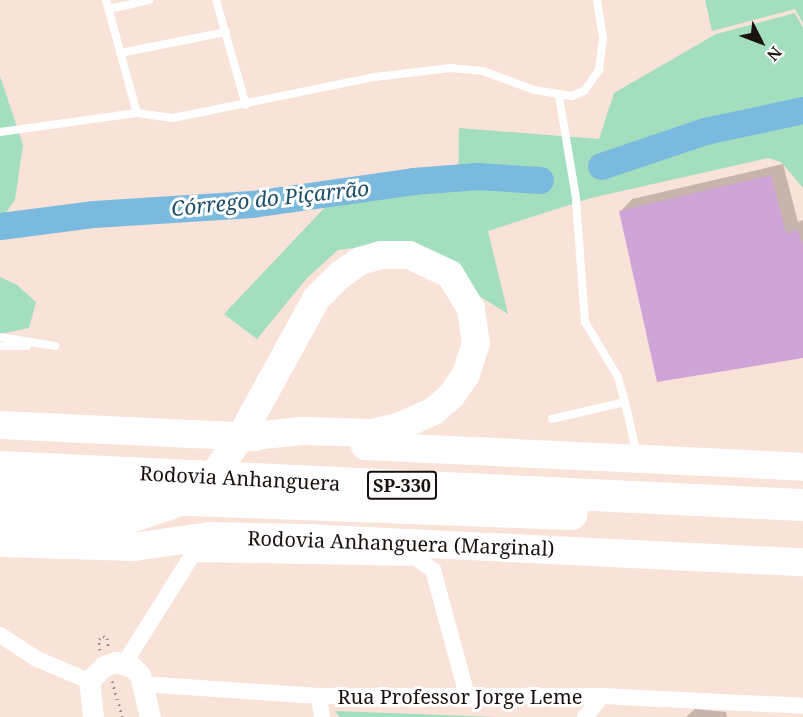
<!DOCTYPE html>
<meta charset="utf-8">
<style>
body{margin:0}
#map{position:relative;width:803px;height:717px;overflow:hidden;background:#f9e2d8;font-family:"Noto Serif",serif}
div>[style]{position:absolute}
.green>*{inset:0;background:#a3debe}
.shadow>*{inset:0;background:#0003}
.river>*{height:27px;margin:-13.5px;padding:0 13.5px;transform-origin:13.5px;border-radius:13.5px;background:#7abadf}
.building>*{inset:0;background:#cfa4d6}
.path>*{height:3px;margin-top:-1.5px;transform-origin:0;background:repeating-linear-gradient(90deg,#9f8e87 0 1.5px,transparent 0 6px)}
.service>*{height:8px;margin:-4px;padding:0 4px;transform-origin:4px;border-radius:4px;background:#fff}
.minor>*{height:16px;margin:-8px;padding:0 8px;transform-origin:8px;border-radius:8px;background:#fff}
.tertiary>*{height:21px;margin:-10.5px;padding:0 10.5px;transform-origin:10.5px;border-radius:10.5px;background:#fff}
.trunk>*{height:28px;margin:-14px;padding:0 14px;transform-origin:14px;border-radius:14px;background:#fff}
.motorway>*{height:32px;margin:-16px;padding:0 16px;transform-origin:16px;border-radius:16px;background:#fff}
span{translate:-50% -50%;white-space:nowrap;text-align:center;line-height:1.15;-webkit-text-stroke:6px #fff;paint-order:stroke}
.shield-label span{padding:2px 4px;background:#fff;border:2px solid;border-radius:4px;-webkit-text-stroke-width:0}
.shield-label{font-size:18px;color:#19110e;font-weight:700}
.street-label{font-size:20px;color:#19110e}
.water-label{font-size:21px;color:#1d4f69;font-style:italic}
.north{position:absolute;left:731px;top:12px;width:60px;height:60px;-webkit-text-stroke:4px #fff;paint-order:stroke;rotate:132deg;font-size:16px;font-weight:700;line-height:24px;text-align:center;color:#19110e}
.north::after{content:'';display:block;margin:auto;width:21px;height:27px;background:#19110e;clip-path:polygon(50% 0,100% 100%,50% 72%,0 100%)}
</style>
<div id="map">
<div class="green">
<div style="clip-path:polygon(705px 0,803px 0,803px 23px,795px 9px,712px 31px)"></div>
<div style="clip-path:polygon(795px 13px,803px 28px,803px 188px,781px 162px,768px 158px,591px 198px,488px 231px,508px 314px,395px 243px,338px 250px,307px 278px,257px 339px,224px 314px,329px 203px,458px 188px,459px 128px,599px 139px,614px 93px,716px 34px)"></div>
<div style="clip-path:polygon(0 76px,23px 145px,15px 200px,0 221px)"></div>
<div style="clip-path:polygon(0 277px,17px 285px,36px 302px,29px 328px,0 334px)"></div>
<div style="clip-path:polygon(334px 711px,496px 717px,340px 717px)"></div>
</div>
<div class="shadow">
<div style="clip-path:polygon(783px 164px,798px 222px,803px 220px,803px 357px,620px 212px,632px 199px)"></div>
<div style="clip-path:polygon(695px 709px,726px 712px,727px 717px,686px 717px)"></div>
</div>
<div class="river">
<div style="left:601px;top:166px;width:110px;rotate:-18.6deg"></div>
<div style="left:705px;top:131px;width:100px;rotate:-12.1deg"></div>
<div style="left:0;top:226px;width:95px;rotate:-7.3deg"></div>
<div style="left:94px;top:214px;width:158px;rotate:-3.6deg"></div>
<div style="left:252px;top:204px;width:163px;rotate:-8.1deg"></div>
<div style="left:413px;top:181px;width:65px;rotate:-4.4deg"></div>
<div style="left:478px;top:176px;width:62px;rotate:3.7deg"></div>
</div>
<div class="building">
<div style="clip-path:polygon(771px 175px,786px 233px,798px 230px,803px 247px,803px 358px,657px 382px,619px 211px)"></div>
</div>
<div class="path">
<div style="left:100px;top:650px;width:11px;rotate:-95deg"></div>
<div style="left:99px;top:639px;width:5px;rotate:-37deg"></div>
<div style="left:103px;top:636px;width:4px;rotate:27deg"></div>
<div style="left:107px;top:638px;width:10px;rotate:84deg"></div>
<div style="left:112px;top:681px;width:37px;rotate:74deg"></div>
</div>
<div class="service">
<div style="left:106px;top:0;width:117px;rotate:74.7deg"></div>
<div style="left:216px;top:0;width:109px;rotate:74.1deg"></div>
<div style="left:109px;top:9px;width:41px;rotate:-12.7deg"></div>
<div style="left:120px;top:53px;width:108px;rotate:-11.2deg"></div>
<div style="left:0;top:132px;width:138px;rotate:-7.9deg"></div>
<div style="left:137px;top:113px;width:36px;rotate:8deg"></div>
<div style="left:173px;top:118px;width:206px;rotate:-11.5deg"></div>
<div style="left:375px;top:77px;width:76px;rotate:-6.8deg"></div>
<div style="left:450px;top:68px;width:33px;rotate:5deg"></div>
<div style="left:483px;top:71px;width:54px;rotate:20.4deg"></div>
<div style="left:534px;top:90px;width:38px;rotate:9deg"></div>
<div style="left:572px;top:96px;width:13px;rotate:-23deg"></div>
<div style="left:584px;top:91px;width:26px;rotate:-54deg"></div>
<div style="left:599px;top:70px;width:32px;rotate:-83deg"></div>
<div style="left:603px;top:38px;width:38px;rotate:-99deg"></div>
<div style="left:0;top:337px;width:56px;rotate:9.3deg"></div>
<div style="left:0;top:346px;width:27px"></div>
<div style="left:625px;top:402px;width:54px;rotate:77.2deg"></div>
<div style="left:552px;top:419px;width:75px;rotate:-13.1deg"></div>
<div style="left:625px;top:402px;width:26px;rotate:-106deg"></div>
<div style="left:618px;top:377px;width:64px;rotate:-121deg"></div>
<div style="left:585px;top:322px;width:124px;rotate:-94.2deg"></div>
<div style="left:576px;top:198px;width:103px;rotate:-99.5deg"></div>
</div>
<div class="minor">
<div style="left:0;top:635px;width:44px;rotate:33deg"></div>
<div style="left:37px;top:659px;width:56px;rotate:22.9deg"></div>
<div style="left:124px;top:664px;width:130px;rotate:-57.9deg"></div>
<div style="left:193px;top:554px;width:223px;rotate:1deg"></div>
<div style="left:416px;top:558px;width:21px;rotate:35deg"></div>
<div style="left:433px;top:570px;width:134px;rotate:74.8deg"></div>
<div style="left:142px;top:684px;width:177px;rotate:3.9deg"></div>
<div style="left:319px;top:696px;width:21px;rotate:82deg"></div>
<div style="left:319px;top:696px;width:283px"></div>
<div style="left:602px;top:696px;width:201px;rotate:2.8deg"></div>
<div style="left:585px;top:717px;width:27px;rotate:-51deg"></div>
</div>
<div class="tertiary">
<div style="left:93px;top:717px;width:36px;rotate:-96deg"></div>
<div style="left:89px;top:681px;width:21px;rotate:-45deg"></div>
<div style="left:104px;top:666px;width:13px;rotate:-18deg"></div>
<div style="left:116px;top:662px;width:17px;rotate:17deg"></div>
<div style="left:132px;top:667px;width:11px;rotate:45deg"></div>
<div style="left:140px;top:675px;width:43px;rotate:76.6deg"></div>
</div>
<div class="trunk">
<div style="left:0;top:425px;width:256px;rotate:2.7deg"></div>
<div style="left:365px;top:446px;width:439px;rotate:2.7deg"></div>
<div style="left:0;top:522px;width:122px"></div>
<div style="left:122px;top:522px;width:61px;rotate:-19deg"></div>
<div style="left:180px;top:502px;width:41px;rotate:-38deg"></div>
<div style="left:212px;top:477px;width:48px;rotate:-54.3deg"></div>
<div style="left:240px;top:438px;width:158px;rotate:-61.3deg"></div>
<div style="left:316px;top:299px;width:34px;rotate:-45deg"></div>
<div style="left:340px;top:275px;width:24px;rotate:-35deg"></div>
<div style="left:360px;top:261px;width:22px;rotate:-16deg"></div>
<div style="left:381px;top:255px;width:28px"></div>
<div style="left:409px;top:255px;width:45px;rotate:24.9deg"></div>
<div style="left:450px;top:274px;width:41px;rotate:59deg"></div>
<div style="left:471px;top:309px;width:34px;rotate:82deg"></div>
<div style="left:476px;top:343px;width:35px;rotate:108deg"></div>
<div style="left:465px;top:376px;width:24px;rotate:125deg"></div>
<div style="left:451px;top:396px;width:23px;rotate:139deg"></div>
<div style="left:434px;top:411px;width:39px;rotate:156deg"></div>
<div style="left:398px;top:427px;width:26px;rotate:167deg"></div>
<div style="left:373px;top:433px;width:71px;rotate:-178.4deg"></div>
<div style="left:302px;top:431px;width:49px;rotate:174.2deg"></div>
<div style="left:0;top:543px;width:134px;rotate:1.7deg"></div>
<div style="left:134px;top:547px;width:76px;rotate:-8.3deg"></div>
<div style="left:209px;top:536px;width:97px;rotate:1.2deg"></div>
<div style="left:306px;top:538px;width:498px;rotate:2.8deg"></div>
</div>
<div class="motorway">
<div style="left:0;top:467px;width:804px;rotate:2.71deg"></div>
<div style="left:0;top:493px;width:572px;rotate:2.1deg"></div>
</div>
<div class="shield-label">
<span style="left:402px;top:485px">SP-330</span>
</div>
<div class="street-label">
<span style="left:240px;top:478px;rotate:3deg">Rodovia Anhanguera</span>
<span style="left:401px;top:543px;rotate:2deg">Rodovia Anhanguera (Marginal)</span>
<span style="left:460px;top:696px">Rua Professor Jorge Leme</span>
</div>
<div class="water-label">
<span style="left:270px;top:198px;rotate:-6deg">Córrego do Piçarrão</span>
</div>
<div class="north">N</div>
</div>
